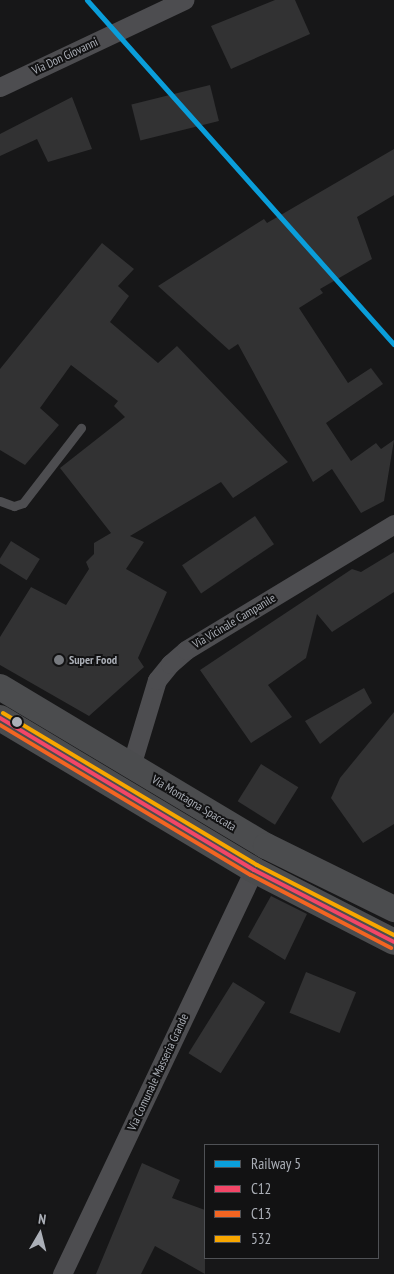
<!DOCTYPE html>
<style>
body{margin:0}
#map{position:relative;width:394px;height:1274px;overflow:hidden;background:#171718;font-family:"PT Sans Narrow",sans-serif}
div>[style]{position:absolute}
.building>*{inset:0;background:#323233;transform-origin:0 0}
.service>*{height:9px;margin:-4.5px;padding:0 4.5px;transform-origin:4.5px;border-radius:4.5px;background:#4d4d50}
.minor>*{height:19px;margin:-9.5px;padding:0 9.5px;transform-origin:9.5px;border-radius:9.5px;background:#4d4d50}
.secondary>*{height:26px;margin:-13px;padding:0 13px;transform-origin:13px;border-radius:13px;background:#4b4c4e}
.bus-1>*{height:4px;margin:-2px;padding:0 2px;transform-origin:2px;border-radius:2px;background:#f34667}
.bus-2>*{height:4px;margin:-2px;padding:0 2px;transform-origin:2px;border-radius:2px;background:#f26522}
.bus-3>*{height:4px;margin:-2px;padding:0 2px;transform-origin:2px;border-radius:2px;background:#f7a600}
.rail-1>*{height:5px;margin:-2.5px;padding:0 2.5px;transform-origin:2.5px;border-radius:2.5px;background:#0a9eda}
.dots>*{width:14px;height:14px;translate:-50% -50%;box-sizing:border-box;border:2px solid #121213;border-radius:50%}
span{translate:-50% -50%;white-space:nowrap;text-align:center;line-height:1.15;-webkit-text-stroke:4px #121213;paint-order:stroke}
.street-label{font-size:12px;color:#abafb7}
.poi-label{font-size:12px;color:#abafb7;font-weight:700}
.left{translate:0 -50%;text-align:left}
.legend{position:absolute;left:204px;top:1144px;width:175px;height:115px;box-sizing:border-box;background:#121213;border:1px solid #4f5155;margin:0;padding:6px 9px;list-style:none;font-size:15px;color:#abafb7}
.legend li{display:flex;align-items:center;gap:10px;height:25px}
.legend b{width:25px;border:1px solid #4f5155}
.north{position:absolute;left:15px;top:1209px;width:50px;height:50px;-webkit-text-stroke:4px #121213;paint-order:stroke;rotate:8deg;font-size:14px;font-weight:700;line-height:20px;text-align:center;color:#abafb7}
.north::after{content:'';display:block;margin:auto;width:18px;height:22px;background:#abafb7;clip-path:polygon(50% 0,100% 100%,50% 72%,0 100%)}
</style>
<div id="map">
<div class="building">
<div style="clip-path:polygon(275px 0,295px 0,310px 34px,231px 69px,211px 26px)"></div>
<div style="left:210px;top:85px;width:37px;height:81px;rotate:76deg"></div>
<div style="clip-path:polygon(72px 97px,92px 149px,48px 162px,37px 139px,0 156px,0 134px)"></div>
<div style="clip-path:polygon(394px 149px,394px 195px,357px 217px,372px 259px,320px 289px,323px 293px,299px 308px,348px 383px,371px 368px,383px 384px,326px 423px,351px 461px,376px 443px,381px 449px,394px 440px,384px 501px,361px 513px,332px 469px,313px 482px,238px 344px,229px 350px,158px 286px,264px 219px,267px 223px)"></div>
<div style="clip-path:polygon(102px 243px,134px 269px,118px 286px,129px 296px,110px 322px,158px 363px,177px 346px,288px 462px,233px 498px,221px 482px,130px 536px,144px 542px,126px 569px,167px 592px,138px 658px,144px 667px,89px 716px,0 665px,0 637px,31px 587px,66px 605px,89px 569px,86px 562px,94px 554px,94px 543px,111px 533px,60px 468px,125px 417px,114px 406px,118px 401px,71px 365px,40px 408px,59px 425px,25px 465px,0 450px,0 369px)"></div>
<div style="left:255px;top:516px;width:34px;height:88px;rotate:56deg"></div>
<div style="left:11px;top:541px;width:34px;height:25px;rotate:32deg"></div>
<div style="clip-path:polygon(394px 552px,394px 592px,332px 632px,317px 614px,306px 658px,268px 685px,292px 717px,251px 743px,200px 670px,352px 569px,361px 572px)"></div>
<div style="clip-path:polygon(364px 688px,372px 703px,320px 744px,305px 721px)"></div>
<div style="clip-path:polygon(394px 712px,394px 824px,363px 843px,331px 798px,340px 778px)"></div>
<div style="left:261px;top:764px;width:44px;height:44px;rotate:32deg"></div>
<div style="clip-path:polygon(271px 896px,307px 914px,285px 960px,248px 937px)"></div>
<div style="left:306px;top:972px;width:54px;height:44px;rotate:22deg"></div>
<div style="left:233px;top:982px;width:38px;height:84px;rotate:32deg"></div>
<div style="clip-path:polygon(142px 1163px,180px 1180px,172px 1198px,205px 1210px,205px 1274px,155px 1246px,141px 1274px,96px 1274px)"></div>
</div>
<div class="service">
<div style="left:0;top:501px;width:15px;rotate:20deg"></div>
<div style="left:14px;top:506px;width:9px;rotate:-18deg"></div>
<div style="left:23px;top:503px;width:95px;rotate:-52.3deg"></div>
</div>
<div class="minor">
<div style="left:0;top:87px;width:204px;rotate:-25.3deg"></div>
<div style="left:131px;top:766px;width:90px;rotate:-73.2deg"></div>
<div style="left:157px;top:680px;width:21px;rotate:-51deg"></div>
<div style="left:170px;top:664px;width:21px;rotate:-41deg"></div>
<div style="left:186px;top:650px;width:243px;rotate:-31.2deg"></div>
<div style="left:62px;top:1274px;width:447px;rotate:-64.6deg"></div>
</div>
<div class="secondary">
<div style="left:0;top:687px;width:310px;rotate:30.9deg"></div>
<div style="left:266px;top:846px;width:143px;rotate:26.2deg"></div>
<div style="left:0;top:718px;width:296px;rotate:30.9deg"></div>
<div style="left:254px;top:870px;width:157px;rotate:27.2deg"></div>
</div>
<div class="bus-1">
<div style="left:0;top:718px;width:296px;rotate:30.9deg"></div>
<div style="left:254px;top:870px;width:157px;rotate:27.2deg"></div>
</div>
<div class="bus-2">
<div style="left:0;top:725px;width:292px;rotate:30.9deg"></div>
<div style="left:251px;top:875px;width:158px;rotate:27.5deg"></div>
</div>
<div class="bus-3">
<div style="left:3px;top:713px;width:296px;rotate:30.9deg"></div>
<div style="left:257px;top:865px;width:154px;rotate:27.1deg"></div>
</div>
<div class="rail-1">
<div style="left:87px;top:0;width:461px;rotate:48.3deg"></div>
</div>
<div class="dots">
<div style="left:59px;top:660px;background:#777a7f"></div>
<div style="left:17px;top:722px;background:#abafb7"></div>
</div>
<div class="street-label">
<span style="left:65px;top:56px;rotate:-25deg">Via Don Giovanni</span>
<span style="left:234px;top:621px;rotate:-31deg">Via Vicinale Campanile</span>
<span style="left:194px;top:803px;rotate:31deg">Via Montagna Spaccata</span>
<span style="left:158px;top:1072px;rotate:-65deg">Via Comunale Masseria Grande</span>
</div>
<div class="poi-label">
<span class="left" style="left:69px;top:660px">Super Food</span>
</div>
<ul class="legend">
<li><b style="height:6px;background:#0a9eda"></b>Railway 5</li>
<li><b style="height:6px;background:#f34667"></b>C12</li>
<li><b style="height:6px;background:#f26522"></b>C13</li>
<li><b style="height:6px;background:#f7a600"></b>532</li>
</ul>
<div class="north">N</div>
</div>
